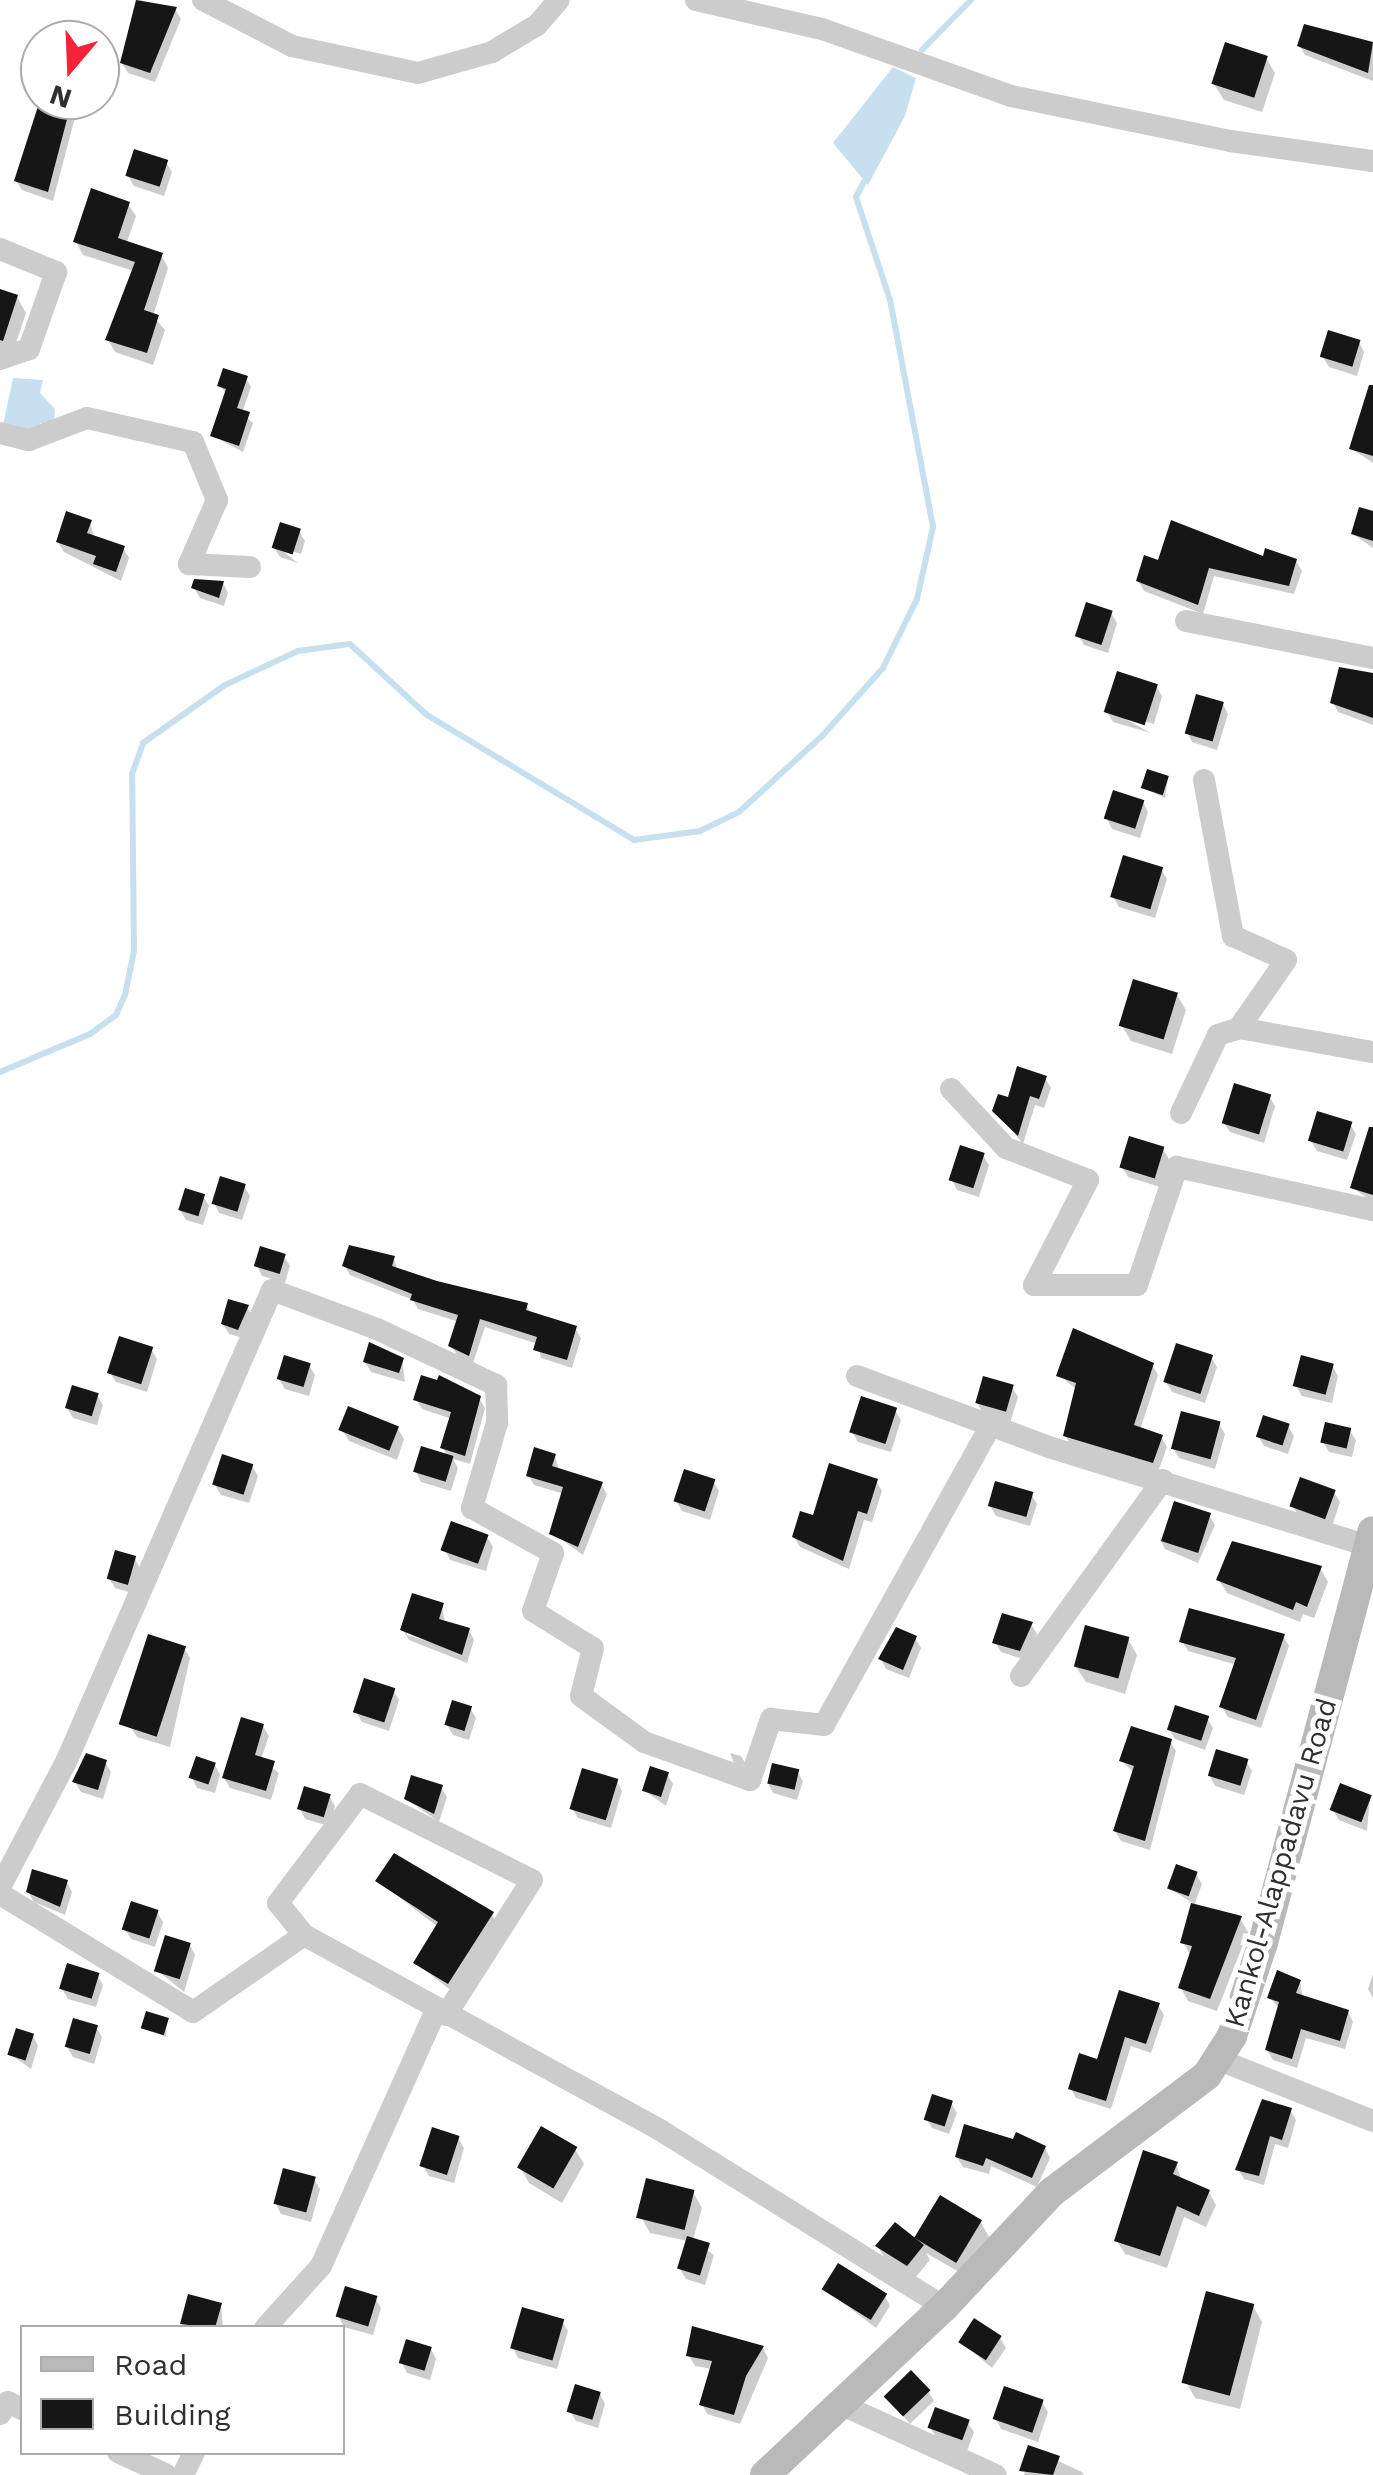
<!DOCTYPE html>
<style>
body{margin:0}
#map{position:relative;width:1373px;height:2475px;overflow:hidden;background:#fff;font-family:"Work Sans",sans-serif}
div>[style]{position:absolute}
.water>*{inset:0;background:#c6e0ef}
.shadow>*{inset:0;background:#0003}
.stream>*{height:6px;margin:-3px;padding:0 3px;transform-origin:3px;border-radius:3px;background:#c6e0ef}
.building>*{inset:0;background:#161616;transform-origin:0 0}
.street>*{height:22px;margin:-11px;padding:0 11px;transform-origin:11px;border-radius:11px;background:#ccc}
.secondary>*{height:30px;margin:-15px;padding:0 15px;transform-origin:15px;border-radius:15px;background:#b9b9b9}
span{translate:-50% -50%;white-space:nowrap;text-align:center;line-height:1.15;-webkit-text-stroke:10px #fff;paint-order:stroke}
.street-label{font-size:28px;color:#2f2f2f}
.legend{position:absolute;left:20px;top:2325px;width:325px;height:130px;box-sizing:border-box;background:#fff;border:2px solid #acacac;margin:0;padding:12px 18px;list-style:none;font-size:30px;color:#2f2f2f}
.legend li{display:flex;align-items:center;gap:20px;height:50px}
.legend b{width:50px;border:2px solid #acacac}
.north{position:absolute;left:20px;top:20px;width:100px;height:100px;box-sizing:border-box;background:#fff;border:2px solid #acacac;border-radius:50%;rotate:199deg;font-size:28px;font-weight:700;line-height:40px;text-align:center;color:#2f2f2f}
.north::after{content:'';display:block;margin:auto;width:35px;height:45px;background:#f4233a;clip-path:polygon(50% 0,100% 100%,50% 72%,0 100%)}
</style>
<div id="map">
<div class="water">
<div style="clip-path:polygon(893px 67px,916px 78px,905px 116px,868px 185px,833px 143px)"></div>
<div style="clip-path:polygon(13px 378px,43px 380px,40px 393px,55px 409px,54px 425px,40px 423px,37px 430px,3px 425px)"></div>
</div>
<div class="shadow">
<div style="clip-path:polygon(139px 0,175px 9px,181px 19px,155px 82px,128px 73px,122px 63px)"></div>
<div style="clip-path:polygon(1306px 27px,1373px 45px,1373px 81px,1305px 55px,1299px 45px)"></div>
<div style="clip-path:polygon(1266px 58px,1275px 73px,1262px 112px,1224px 100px,1214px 84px)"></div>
<div style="clip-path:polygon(42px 100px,79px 102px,53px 201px,22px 190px,16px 181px)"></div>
<div style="clip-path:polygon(166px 162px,172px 172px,164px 196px,134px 186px,128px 176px)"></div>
<div style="clip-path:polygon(128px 204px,136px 216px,127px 242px,161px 255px,168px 268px,153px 316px,165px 330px,153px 365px,115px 352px,108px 340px,134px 271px,83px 255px,76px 242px)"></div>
<div style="clip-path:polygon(0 291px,17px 297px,26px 313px,13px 352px,0 348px)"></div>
<div style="clip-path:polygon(1359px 342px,1364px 352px,1357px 376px,1329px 367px,1323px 357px)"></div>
<div style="clip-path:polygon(246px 379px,251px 387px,242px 413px,253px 423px,243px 452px,213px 436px,225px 393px,220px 385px)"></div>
<div style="clip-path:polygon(1373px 418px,1373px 463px,1352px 449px)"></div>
<div style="clip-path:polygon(1373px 514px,1373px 548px,1353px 534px)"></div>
<div style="clip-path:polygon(90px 522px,94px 538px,123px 548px,129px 558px,121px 581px,64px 552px,58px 542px)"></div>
<div style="clip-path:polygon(299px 531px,305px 541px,301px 554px,278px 547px,298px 563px,280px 557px,274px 547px)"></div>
<div style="clip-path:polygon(1296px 561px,1302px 571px,1294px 594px,1214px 576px,1203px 614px,1144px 591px,1138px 580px,1160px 563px)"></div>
<div style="clip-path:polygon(223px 583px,228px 593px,224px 606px,200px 598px,194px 588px)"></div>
<div style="clip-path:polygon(1111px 613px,1117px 623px,1108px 653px,1084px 645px,1078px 635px)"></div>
<div style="clip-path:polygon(1373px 674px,1373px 725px,1338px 712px,1333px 702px)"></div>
<div style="clip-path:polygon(1156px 686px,1162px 696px,1154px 724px,1111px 711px,1151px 733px,1113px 722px,1107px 712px)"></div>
<div style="clip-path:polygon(1223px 704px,1228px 714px,1217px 750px,1192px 742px,1187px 732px)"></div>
<div style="clip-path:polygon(1168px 778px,1165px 798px,1144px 788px)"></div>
<div style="clip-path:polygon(1143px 802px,1148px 812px,1140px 838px,1112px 829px,1107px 819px)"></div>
<div style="clip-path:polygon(1161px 869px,1167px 879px,1155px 918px,1119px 907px,1113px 897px)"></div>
<div style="clip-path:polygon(1177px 995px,1186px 1010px,1172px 1054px,1131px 1041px,1122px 1026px)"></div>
<div style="clip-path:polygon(1045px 1078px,1051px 1088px,1044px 1108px,1035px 1105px,1023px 1144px,995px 1111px)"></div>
<div style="clip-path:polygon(1269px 1096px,1275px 1106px,1264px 1143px,1230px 1132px,1224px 1123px)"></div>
<div style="clip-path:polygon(1350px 1124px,1356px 1134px,1347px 1160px,1317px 1151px,1311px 1141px)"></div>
<div style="clip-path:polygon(1163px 1149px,1169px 1159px,1160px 1187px,1128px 1177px,1122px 1167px)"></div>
<div style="clip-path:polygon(1373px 1152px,1373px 1202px,1353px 1188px)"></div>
<div style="clip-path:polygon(983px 1155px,989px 1165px,979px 1197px,957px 1190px,952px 1180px)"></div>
<div style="clip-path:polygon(244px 1186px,250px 1196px,242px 1220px,219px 1213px,214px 1203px)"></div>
<div style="clip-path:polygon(203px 1196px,209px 1206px,203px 1225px,186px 1220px,180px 1210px)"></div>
<div style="clip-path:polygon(284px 1256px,290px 1266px,285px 1283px,262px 1276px,257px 1266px)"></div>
<div style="clip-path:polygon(394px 1259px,398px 1271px,526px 1305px,532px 1315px,575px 1328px,581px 1338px,572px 1368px,541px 1358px,538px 1344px,485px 1327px,473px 1363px,457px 1355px,451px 1346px,459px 1322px,418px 1309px,413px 1300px,350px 1275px,345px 1266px)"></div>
<div style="clip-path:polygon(247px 1307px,253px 1317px,244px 1338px,229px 1334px,223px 1324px)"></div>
<div style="clip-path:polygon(151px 1349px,157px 1359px,147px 1392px,116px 1382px,110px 1373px)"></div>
<div style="clip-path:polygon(1211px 1357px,1217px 1367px,1205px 1403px,1172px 1392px,1166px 1382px)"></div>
<div style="clip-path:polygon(402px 1360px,405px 1382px,371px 1372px,365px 1362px)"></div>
<div style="clip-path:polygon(309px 1365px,315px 1375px,309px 1396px,285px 1389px,279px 1379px)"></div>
<div style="clip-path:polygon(1152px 1365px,1158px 1375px,1140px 1430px,1161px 1437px,1167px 1447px,1158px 1472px,1071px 1445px,1065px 1435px,1077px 1390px,1059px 1375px)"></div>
<div style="clip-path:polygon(1332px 1366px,1338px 1376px,1332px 1403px,1302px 1396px,1296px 1386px)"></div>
<div style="clip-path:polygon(1012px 1387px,1018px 1397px,1010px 1423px,983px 1413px,977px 1403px)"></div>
<div style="clip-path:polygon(97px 1395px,103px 1405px,97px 1425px,73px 1418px,67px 1408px)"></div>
<div style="clip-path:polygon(479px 1398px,485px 1408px,470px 1464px,453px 1459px,458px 1468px,451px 1491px,421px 1482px,416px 1472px,448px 1457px,443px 1448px,452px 1419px,422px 1409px,416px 1399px)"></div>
<div style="clip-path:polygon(895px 1410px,901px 1420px,891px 1452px,858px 1442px,852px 1432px)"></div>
<div style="clip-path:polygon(1219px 1424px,1225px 1434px,1215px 1469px,1179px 1458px,1173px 1448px)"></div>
<div style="clip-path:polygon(1288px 1426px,1294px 1436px,1288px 1454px,1264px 1446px,1258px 1436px)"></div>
<div style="clip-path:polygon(398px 1429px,404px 1439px,397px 1460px,349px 1441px,343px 1431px)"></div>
<div style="clip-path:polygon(1350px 1431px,1356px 1440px,1352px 1457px,1329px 1452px,1323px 1442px)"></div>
<div style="clip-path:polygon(555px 1456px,559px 1471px,601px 1484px,607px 1494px,583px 1555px,552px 1533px,564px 1494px,534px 1485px,528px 1475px)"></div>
<div style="clip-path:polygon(252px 1466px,258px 1476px,249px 1503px,221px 1495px,215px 1485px)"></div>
<div style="clip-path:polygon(713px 1481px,719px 1491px,710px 1520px,682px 1511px,676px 1501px)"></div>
<div style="clip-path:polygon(876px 1481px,882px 1491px,872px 1522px,864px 1520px,849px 1569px,800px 1547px,794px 1537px,815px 1518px)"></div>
<div style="clip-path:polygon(1334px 1492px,1340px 1502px,1332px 1526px,1298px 1515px,1292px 1505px)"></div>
<div style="clip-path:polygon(1031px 1494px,1037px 1504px,1030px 1526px,996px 1516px,990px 1506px)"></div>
<div style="clip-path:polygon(1209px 1515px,1215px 1525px,1198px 1563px,1165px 1549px,1160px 1539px)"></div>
<div style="clip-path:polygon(487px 1537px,493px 1547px,486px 1571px,450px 1560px,445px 1550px)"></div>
<div style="clip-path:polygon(135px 1559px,140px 1568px,132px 1593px,115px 1588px,109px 1578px)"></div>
<div style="clip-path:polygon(1320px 1568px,1328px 1582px,1314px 1618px,1303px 1614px,1300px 1622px,1227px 1593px,1219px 1580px)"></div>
<div style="clip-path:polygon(evenodd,442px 1605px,445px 1624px,469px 1630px,474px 1640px,467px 1663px,409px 1640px,403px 1630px,442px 1605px,407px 1630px,453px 1649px,407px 1635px,407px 1630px)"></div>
<div style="clip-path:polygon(1031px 1624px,1037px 1634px,1026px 1660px,1001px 1652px,995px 1642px)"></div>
<div style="clip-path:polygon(1283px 1636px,1289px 1646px,1261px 1728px,1228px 1717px,1222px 1707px,1237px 1665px,1188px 1651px,1182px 1641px)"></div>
<div style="clip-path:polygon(150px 1637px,184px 1648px,190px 1658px,170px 1747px,137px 1737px,131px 1727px)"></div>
<div style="clip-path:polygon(915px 1638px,921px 1648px,909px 1678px,886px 1669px,881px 1659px)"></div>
<div style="clip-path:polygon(1128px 1639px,1137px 1655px,1125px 1694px,1086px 1682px,1076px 1667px)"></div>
<div style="clip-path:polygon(393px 1690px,399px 1700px,389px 1731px,362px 1722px,356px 1712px)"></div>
<div style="clip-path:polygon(470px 1708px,476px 1718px,469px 1740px,453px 1735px,447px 1725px)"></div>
<div style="clip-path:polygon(1207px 1718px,1213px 1728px,1205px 1750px,1175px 1739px,1169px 1729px)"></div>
<div style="clip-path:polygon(263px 1726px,269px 1736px,261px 1759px,279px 1773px,271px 1800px,230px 1788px,224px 1778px)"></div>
<div style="clip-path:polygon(1170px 1741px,1176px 1751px,1150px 1850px,1121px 1841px,1115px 1831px,1134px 1773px,1122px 1761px)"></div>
<div style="clip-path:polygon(730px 1753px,741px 1756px,747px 1766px,735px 1765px)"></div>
<div style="clip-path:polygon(1246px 1761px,1252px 1771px,1244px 1795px,1215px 1786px,1210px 1776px)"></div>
<div style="clip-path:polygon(105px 1762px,111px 1772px,103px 1799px,81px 1792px,75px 1782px)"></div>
<div style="clip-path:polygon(215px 1765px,220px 1775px,215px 1793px,197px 1788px,192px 1778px)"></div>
<div style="clip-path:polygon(797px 1771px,803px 1781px,797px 1800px,773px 1793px,768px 1783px)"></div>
<div style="clip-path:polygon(667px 1774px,673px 1784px,666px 1806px,645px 1791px)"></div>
<div style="clip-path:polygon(617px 1781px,622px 1791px,611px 1828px,578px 1818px,572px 1808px)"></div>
<div style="clip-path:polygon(441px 1787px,447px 1797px,439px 1822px,406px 1799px)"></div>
<div style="clip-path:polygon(329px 1796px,335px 1806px,329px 1826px,305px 1819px,300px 1809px)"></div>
<div style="clip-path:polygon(1370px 1797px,1367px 1831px,1339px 1820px,1333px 1810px)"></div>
<div style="clip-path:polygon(1196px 1874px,1202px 1884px,1194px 1906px,1240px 1918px,1248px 1932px,1217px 2011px,1188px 2001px,1181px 1988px,1191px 1956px,1183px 1942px,1194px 1904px,1169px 1888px)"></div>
<div style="clip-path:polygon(378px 1881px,492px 1914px,497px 1924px,454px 1993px,416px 1963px,438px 1927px)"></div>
<div style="clip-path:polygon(67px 1882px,72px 1892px,65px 1915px,34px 1902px,28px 1892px)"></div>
<div style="clip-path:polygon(157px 1912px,163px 1922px,155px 1947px,131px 1939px,125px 1929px)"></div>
<div style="clip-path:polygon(190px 1945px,195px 1955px,184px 1992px,157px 1970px)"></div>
<div style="clip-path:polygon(1373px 1974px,1373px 1998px,1368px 1989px)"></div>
<div style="clip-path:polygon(97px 1975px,103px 1985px,96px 2007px,68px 1999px,62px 1989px)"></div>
<div style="clip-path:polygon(1300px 1982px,1303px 1998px,1348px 2012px,1353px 2022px,1345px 2049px,1306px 2038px,1297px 2068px,1273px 2060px,1267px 2050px,1280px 2009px,1270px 1998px)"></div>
<div style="clip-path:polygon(1158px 2005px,1164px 2015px,1151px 2053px,1131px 2046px,1111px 2109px,1076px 2098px,1071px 2088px)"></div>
<div style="clip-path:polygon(167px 2020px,166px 2037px,144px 2027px)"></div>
<div style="clip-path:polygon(96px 2027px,102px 2037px,94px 2064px,73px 2057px,67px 2047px)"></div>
<div style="clip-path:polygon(33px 2036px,38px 2046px,31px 2069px,10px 2054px)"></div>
<div style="clip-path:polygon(951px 2103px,957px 2113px,949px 2134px,932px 2128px,926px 2118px)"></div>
<div style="clip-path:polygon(1290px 2110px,1296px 2120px,1288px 2148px,1275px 2144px,1264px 2185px,1244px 2179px,1238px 2169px)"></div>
<div style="clip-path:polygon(458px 2138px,464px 2148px,454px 2183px,429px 2176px,423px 2166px)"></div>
<div style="clip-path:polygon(1045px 2148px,1050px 2158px,1037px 2187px,991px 2166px,989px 2174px,963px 2167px,957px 2157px)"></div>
<div style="clip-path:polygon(575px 2149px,584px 2164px,562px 2203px,529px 2183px,520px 2167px)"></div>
<div style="clip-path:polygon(1176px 2164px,1182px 2181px,1209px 2192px,1216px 2205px,1206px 2227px,1184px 2217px,1167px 2268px,1125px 2254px,1117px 2241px)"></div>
<div style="clip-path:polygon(314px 2179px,320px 2189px,311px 2222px,281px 2214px,276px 2204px)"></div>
<div style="clip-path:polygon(693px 2192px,702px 2208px,693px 2240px,714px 2255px,705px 2285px,686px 2279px,680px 2269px,688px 2241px,650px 2233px,641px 2217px)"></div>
<div style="clip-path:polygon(941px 2199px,980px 2221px,989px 2237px,966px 2276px,926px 2253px,930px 2260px,915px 2278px,886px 2260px,878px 2247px,916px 2241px)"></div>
<div style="clip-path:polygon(825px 2289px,885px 2296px,890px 2306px,876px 2328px)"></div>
<div style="clip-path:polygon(375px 2298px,381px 2308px,373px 2335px,344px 2327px,339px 2317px)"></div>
<div style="clip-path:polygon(221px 2306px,223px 2328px,182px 2324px)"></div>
<div style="clip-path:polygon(1253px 2306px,1262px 2322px,1240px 2409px,1195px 2398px,1186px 2382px)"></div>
<div style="clip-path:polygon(562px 2321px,568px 2331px,557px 2369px,518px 2358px,513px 2348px)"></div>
<div style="clip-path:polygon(694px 2329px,763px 2348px,768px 2358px,740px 2424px,707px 2414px,702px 2404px,712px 2369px,695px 2366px,689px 2356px)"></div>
<div style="clip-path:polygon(1000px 2338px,1006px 2348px,992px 2368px,960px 2341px)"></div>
<div style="clip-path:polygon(431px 2349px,436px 2359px,430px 2380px,407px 2373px,402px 2363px)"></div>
<div style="clip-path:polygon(928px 2391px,934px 2401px,910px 2424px,887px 2397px)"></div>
<div style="clip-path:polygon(600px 2394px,605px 2404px,598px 2428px,576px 2421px,570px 2411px)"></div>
<div style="clip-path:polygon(1042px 2402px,1048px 2412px,1038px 2442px,1001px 2429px,996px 2419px)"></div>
<div style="clip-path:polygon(968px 2423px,974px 2432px,967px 2451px,936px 2437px,930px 2427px)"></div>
<div style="clip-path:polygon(1030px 2448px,1082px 2472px,1084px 2475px,1024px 2475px)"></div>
</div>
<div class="stream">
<div style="left:922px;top:50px;width:70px;rotate:-45.6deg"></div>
<div style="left:0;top:1072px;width:98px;rotate:-22.9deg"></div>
<div style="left:90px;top:1034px;width:32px;rotate:-36deg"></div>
<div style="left:116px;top:1015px;width:22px;rotate:-66deg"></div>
<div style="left:125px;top:995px;width:45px;rotate:-78.4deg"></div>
<div style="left:134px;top:951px;width:177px;rotate:-90.6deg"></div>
<div style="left:132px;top:774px;width:33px;rotate:-70deg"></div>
<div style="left:143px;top:743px;width:100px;rotate:-35.3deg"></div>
<div style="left:225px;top:685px;width:81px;rotate:-25deg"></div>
<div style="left:298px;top:651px;width:52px;rotate:-7.7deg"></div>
<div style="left:350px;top:644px;width:105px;rotate:42.7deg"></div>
<div style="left:427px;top:715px;width:242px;rotate:31.1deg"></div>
<div style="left:634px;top:840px;width:67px;rotate:-7.8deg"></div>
<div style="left:700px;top:831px;width:43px;rotate:-26deg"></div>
<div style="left:739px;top:812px;width:114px;rotate:-42.5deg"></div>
<div style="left:823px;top:735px;width:90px;rotate:-48.2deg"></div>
<div style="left:883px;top:668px;width:77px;rotate:-63.8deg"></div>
<div style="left:917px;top:599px;width:74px;rotate:-77.5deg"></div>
<div style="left:933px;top:527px;width:231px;rotate:-100.7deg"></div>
<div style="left:890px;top:300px;width:108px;rotate:-108.3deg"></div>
<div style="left:856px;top:197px;width:24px;rotate:-62deg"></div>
</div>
<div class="building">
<div style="clip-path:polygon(136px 0,177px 7px,150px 73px,120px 63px)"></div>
<div style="clip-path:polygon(1304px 24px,1373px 42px,1368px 73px,1297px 46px)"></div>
<div style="left:1225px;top:42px;width:45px;height:44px;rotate:18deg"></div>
<div style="clip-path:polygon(40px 100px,72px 100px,48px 192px,14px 181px)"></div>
<div style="left:134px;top:149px;width:36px;height:28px;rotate:18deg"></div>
<div style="clip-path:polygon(91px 188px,130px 202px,118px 238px,163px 253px,144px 310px,159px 315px,147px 353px,105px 340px,135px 262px,73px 242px)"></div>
<div style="clip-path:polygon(0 289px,18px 295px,3px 341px,0 340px)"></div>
<div style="left:1328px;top:330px;width:34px;height:28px;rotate:17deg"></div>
<div style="clip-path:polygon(223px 368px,248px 376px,237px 408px,250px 412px,239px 446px,210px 436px,226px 389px,217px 386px)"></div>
<div style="clip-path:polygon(1369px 385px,1373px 385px,1373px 456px,1349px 449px)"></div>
<div style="clip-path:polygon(1359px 507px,1373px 511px,1373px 541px,1351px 534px)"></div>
<div style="clip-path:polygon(66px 511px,92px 520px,87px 533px,125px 546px,116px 572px,93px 564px,96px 556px,56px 542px)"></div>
<div style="clip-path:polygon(1171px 520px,1263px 556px,1265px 548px,1297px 559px,1289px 586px,1209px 568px,1198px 605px,1136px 581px,1144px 555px,1158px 560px)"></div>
<div style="left:280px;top:522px;width:22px;height:27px;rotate:18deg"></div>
<div style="clip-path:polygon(194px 579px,224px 581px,219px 598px,191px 588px)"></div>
<div style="left:1086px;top:602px;width:28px;height:36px;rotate:18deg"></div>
<div style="clip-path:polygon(1339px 667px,1373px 673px,1373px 718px,1330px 703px)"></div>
<div style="left:1117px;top:671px;width:43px;height:43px;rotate:18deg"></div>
<div style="left:1196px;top:694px;width:29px;height:41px;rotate:16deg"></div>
<div style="left:1147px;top:769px;width:23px;height:20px;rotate:18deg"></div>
<div style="left:1113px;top:790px;width:33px;height:30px;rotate:18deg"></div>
<div style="left:1123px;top:855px;width:42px;height:44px;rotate:17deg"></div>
<div style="left:1133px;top:979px;width:47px;height:49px;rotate:17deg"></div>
<div style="clip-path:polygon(1017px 1066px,1047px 1076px,1039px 1099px,1030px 1096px,1018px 1136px,992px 1111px,998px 1094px,1008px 1097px)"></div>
<div style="left:1234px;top:1083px;width:39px;height:42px;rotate:17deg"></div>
<div style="left:1317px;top:1111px;width:37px;height:31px;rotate:17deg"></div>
<div style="clip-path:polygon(1369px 1127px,1373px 1127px,1373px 1195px,1350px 1188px)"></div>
<div style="left:1129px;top:1136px;width:37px;height:33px;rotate:17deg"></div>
<div style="left:960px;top:1145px;width:26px;height:37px;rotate:18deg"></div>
<div style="left:220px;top:1176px;width:27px;height:29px;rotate:17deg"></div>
<div style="left:185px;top:1188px;width:21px;height:23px;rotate:17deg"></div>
<div style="clip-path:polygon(349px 1245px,395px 1256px,392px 1266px,437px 1281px,528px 1303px,526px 1310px,577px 1326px,567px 1360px,533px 1350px,537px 1337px,480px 1319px,469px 1356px,448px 1346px,458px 1315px,410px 1300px,412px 1294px,342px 1266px)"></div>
<div style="left:260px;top:1246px;width:27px;height:21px;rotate:17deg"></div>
<div style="clip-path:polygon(228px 1299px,249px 1305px,238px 1330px,221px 1324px)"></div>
<div style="clip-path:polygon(1073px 1328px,1154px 1363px,1134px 1425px,1163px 1435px,1153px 1463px,1063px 1436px,1076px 1383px,1056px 1376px)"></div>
<div style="left:119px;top:1336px;width:36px;height:39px;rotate:18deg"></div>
<div style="clip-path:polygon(369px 1342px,404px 1358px,399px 1373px,363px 1362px)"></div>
<div style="left:1176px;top:1343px;width:39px;height:41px;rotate:18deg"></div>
<div style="left:284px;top:1355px;width:28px;height:25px;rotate:17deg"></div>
<div style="left:1301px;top:1355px;width:34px;height:32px;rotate:15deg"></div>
<div style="clip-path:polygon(421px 1375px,437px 1380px,439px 1375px,481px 1396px,465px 1456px,440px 1448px,451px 1412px,413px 1400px)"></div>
<div style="left:983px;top:1376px;width:32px;height:28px;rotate:16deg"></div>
<div style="left:72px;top:1385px;width:28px;height:24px;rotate:17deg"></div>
<div style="left:861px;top:1396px;width:38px;height:38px;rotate:18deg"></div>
<div style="left:348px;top:1406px;width:55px;height:26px;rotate:22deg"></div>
<div style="left:1181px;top:1411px;width:41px;height:39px;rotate:15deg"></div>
<div style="left:1263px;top:1415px;width:28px;height:23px;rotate:18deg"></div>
<div style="left:1325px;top:1422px;width:27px;height:21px;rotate:13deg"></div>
<div style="left:421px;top:1446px;width:34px;height:27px;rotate:17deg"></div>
<div style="clip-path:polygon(534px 1447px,556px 1454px,552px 1466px,603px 1482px,578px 1547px,549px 1534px,563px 1487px,526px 1476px)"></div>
<div style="left:222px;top:1454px;width:33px;height:32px;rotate:18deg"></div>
<div style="clip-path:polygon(829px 1463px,878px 1479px,867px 1514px,858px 1511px,843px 1561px,792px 1537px,800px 1511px,813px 1515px)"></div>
<div style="left:684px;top:1469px;width:33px;height:34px;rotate:18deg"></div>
<div style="left:1300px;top:1477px;width:38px;height:31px;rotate:20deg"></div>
<div style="left:995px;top:1481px;width:40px;height:26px;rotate:16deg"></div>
<div style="left:1174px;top:1501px;width:39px;height:42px;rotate:18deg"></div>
<div style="left:451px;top:1521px;width:40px;height:31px;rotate:20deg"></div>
<div style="clip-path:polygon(1232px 1541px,1322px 1566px,1307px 1607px,1296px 1602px,1293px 1610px,1216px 1580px)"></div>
<div style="left:115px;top:1550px;width:22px;height:30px;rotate:16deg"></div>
<div style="clip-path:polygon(412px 1593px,444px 1603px,439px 1619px,470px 1628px,462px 1655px,400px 1630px)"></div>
<div style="clip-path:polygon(1189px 1608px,1285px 1634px,1256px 1720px,1219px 1707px,1236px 1658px,1179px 1642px)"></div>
<div style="clip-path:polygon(1002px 1613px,1033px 1622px,1020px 1651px,992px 1643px)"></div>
<div style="left:1085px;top:1625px;width:46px;height:43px;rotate:15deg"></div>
<div style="clip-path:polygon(896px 1627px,917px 1636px,903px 1670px,878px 1659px)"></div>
<div style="left:148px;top:1634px;width:40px;height:95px;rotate:18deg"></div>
<div style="left:364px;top:1678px;width:33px;height:36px;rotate:18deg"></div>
<div style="left:452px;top:1700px;width:21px;height:26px;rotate:17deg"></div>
<div style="left:1175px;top:1705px;width:36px;height:26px;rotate:18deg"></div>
<div style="clip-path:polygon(241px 1717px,264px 1724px,255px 1755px,275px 1761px,266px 1791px,222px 1778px)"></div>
<div style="clip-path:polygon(1131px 1726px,1172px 1739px,1145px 1841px,1113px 1831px,1134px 1766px,1119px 1761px)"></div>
<div style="left:1216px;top:1749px;width:34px;height:28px;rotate:17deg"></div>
<div style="clip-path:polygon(86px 1753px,107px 1760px,98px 1790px,72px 1782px)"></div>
<div style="left:196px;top:1756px;width:21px;height:23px;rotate:19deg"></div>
<div style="left:772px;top:1763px;width:28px;height:21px;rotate:13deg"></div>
<div style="left:650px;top:1766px;width:20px;height:26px;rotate:18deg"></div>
<div style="left:582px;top:1768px;width:38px;height:43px;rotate:17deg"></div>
<div style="clip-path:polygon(411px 1775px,443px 1785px,434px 1814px,404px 1799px)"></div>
<div style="left:1340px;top:1783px;width:34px;height:29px;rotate:21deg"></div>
<div style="left:304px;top:1786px;width:28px;height:24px;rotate:17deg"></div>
<div style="clip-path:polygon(394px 1853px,494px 1912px,448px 1984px,413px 1963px,438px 1922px,375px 1881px)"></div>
<div style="left:1176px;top:1864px;width:23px;height:26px;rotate:20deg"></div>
<div style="clip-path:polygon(32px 1869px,68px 1880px,60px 1907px,26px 1892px)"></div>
<div style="left:131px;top:1901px;width:29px;height:30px;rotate:18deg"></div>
<div style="clip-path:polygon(1191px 1903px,1242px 1916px,1210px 1999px,1178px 1988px,1192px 1946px,1180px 1943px)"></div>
<div style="left:165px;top:1935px;width:27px;height:38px;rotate:17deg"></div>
<div style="left:67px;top:1963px;width:34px;height:27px;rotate:17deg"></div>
<div style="clip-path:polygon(1277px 1970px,1301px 1980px,1296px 1993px,1349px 2010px,1340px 2041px,1301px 2029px,1292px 2059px,1265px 2050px,1279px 2002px,1267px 1998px)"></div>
<div style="clip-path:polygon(1119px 1990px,1160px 2003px,1146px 2044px,1125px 2037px,1106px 2101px,1068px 2089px,1079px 2053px,1097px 2059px)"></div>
<div style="left:146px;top:2011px;width:24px;height:18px;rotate:17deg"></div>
<div style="left:73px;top:2018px;width:26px;height:30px;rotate:16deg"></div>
<div style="left:16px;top:2028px;width:19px;height:28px;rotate:18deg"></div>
<div style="left:932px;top:2094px;width:22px;height:27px;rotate:18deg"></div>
<div style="clip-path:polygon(1262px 2099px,1292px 2108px,1282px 2140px,1270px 2136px,1259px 2176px,1235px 2170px)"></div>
<div style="clip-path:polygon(964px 2124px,1013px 2139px,1016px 2132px,1046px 2146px,1032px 2178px,986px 2158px,983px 2166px,955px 2157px)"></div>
<div style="left:541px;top:2126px;width:42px;height:48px;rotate:30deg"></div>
<div style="left:432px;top:2127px;width:29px;height:41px;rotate:18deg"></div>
<div style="clip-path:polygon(1143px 2150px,1178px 2162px,1173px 2174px,1210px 2190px,1199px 2216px,1177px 2206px,1160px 2256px,1114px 2241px)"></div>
<div style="left:283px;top:2168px;width:34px;height:37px;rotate:15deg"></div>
<div style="left:646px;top:2178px;width:50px;height:41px;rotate:14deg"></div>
<div style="left:940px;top:2195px;width:49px;height:50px;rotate:31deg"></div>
<div style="clip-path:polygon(895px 2222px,924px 2245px,907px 2266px,875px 2246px)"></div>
<div style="left:687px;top:2236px;width:24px;height:34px;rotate:17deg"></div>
<div style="left:838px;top:2263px;width:58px;height:31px;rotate:32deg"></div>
<div style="left:345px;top:2286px;width:34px;height:32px;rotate:17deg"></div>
<div style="left:1206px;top:2291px;width:50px;height:95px;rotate:15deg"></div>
<div style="clip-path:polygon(188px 2294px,222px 2303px,215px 2328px,180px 2324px)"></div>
<div style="left:522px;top:2307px;width:44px;height:43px;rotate:16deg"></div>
<div style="left:974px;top:2318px;width:33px;height:29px;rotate:33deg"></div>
<div style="clip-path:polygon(692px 2326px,764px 2346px,746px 2376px,734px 2415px,699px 2405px,712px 2361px,686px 2356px)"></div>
<div style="left:406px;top:2339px;width:27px;height:25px;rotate:17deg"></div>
<div style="left:911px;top:2370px;width:28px;height:38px;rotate:46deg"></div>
<div style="left:575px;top:2384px;width:27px;height:29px;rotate:17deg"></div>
<div style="left:1004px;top:2386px;width:42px;height:35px;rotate:19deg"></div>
<div style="left:935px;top:2407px;width:37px;height:22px;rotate:20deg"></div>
<div style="clip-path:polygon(1028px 2445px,1060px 2456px,1053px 2475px,1019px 2471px)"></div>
</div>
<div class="street">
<div style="left:203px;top:0;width:100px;rotate:27.3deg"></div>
<div style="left:292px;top:46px;width:129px;rotate:12.1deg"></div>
<div style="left:418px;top:73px;width:77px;rotate:-15.8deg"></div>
<div style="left:492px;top:52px;width:52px;rotate:-31deg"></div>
<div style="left:537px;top:25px;width:33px;rotate:-49deg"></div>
<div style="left:696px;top:0;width:129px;rotate:13deg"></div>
<div style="left:822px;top:29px;width:201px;rotate:19.5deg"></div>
<div style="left:1011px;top:96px;width:224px;rotate:11.6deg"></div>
<div style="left:1230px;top:141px;width:144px;rotate:8deg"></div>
<div style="left:0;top:249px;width:61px;rotate:22.3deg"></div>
<div style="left:56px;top:272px;width:82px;rotate:109.3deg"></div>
<div style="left:29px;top:349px;width:31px;rotate:161deg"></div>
<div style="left:0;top:433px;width:30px;rotate:14deg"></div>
<div style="left:29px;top:440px;width:62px;rotate:-20.8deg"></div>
<div style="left:87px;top:418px;width:109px;rotate:12.8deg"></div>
<div style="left:193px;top:442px;width:63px;rotate:67.5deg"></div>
<div style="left:217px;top:500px;width:70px;rotate:113.6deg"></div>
<div style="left:189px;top:564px;width:61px;rotate:2.8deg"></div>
<div style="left:1186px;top:621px;width:191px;rotate:11.2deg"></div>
<div style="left:1204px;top:780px;width:159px;rotate:79.5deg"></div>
<div style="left:1233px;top:936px;width:58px;rotate:24.4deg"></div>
<div style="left:1286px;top:960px;width:83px;rotate:124.7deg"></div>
<div style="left:951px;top:1089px;width:81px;rotate:47deg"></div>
<div style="left:1006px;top:1148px;width:88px;rotate:21.3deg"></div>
<div style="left:1088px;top:1180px;width:118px;rotate:117.2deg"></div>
<div style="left:1034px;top:1285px;width:103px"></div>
<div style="left:1137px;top:1285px;width:125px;rotate:-71.3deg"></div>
<div style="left:1177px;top:1167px;width:201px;rotate:12.4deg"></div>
<div style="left:1181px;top:1113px;width:86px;rotate:-64.6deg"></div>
<div style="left:1218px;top:1035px;width:22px;rotate:-18deg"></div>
<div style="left:1239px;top:1028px;width:136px;rotate:10.2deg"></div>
<div style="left:857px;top:1376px;width:208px;rotate:20.3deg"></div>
<div style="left:1052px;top:1448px;width:332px;rotate:17.2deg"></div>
<div style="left:1021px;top:1676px;width:242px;rotate:-54.1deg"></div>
<div style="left:0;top:1887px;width:141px;rotate:-62.2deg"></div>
<div style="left:66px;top:1762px;width:515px;rotate:-66.42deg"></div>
<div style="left:272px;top:1290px;width:112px;rotate:20.4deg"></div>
<div style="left:377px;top:1329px;width:132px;rotate:25.2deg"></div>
<div style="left:496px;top:1385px;width:38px;rotate:88deg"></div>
<div style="left:497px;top:1423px;width:89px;rotate:106.4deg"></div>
<div style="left:472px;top:1508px;width:93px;rotate:29.1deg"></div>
<div style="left:553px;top:1553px;width:61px;rotate:109deg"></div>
<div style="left:533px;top:1611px;width:70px;rotate:31.7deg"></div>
<div style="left:593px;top:1648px;width:49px;rotate:104deg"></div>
<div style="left:581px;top:1696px;width:78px;rotate:36.1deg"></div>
<div style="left:644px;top:1742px;width:113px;rotate:19.7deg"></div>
<div style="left:750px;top:1780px;width:65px;rotate:-71deg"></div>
<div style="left:771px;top:1719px;width:53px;rotate:6.5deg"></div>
<div style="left:824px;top:1725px;width:341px;rotate:-60.9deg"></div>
<div style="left:0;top:1894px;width:226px;rotate:31.4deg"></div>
<div style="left:193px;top:2012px;width:135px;rotate:-34.7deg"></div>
<div style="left:304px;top:1935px;width:406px;rotate:28.7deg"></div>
<div style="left:660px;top:2130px;width:335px;rotate:31.9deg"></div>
<div style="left:304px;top:1935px;width:41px;rotate:-129.1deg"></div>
<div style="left:278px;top:1903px;width:136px;rotate:-53deg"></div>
<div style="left:360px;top:1794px;width:192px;rotate:26.6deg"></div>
<div style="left:532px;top:1880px;width:160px;rotate:122.5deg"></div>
<div style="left:1217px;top:2059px;width:168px;rotate:21.7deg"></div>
<div style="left:265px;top:2328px;width:84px;rotate:-47.9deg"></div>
<div style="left:321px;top:2266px;width:281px;rotate:-65.8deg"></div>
<div style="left:840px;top:2404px;width:171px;rotate:24.5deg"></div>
<div style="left:0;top:2414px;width:14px;rotate:-56deg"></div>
<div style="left:8px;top:2402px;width:16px;rotate:27deg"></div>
<div style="left:118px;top:2452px;width:54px;rotate:25.1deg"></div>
<div style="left:183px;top:2475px;width:25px;rotate:-64deg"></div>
</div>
<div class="secondary">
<div style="left:765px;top:2475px;width:245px;rotate:-43.2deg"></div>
<div style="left:944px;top:2307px;width:158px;rotate:-46.8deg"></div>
<div style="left:1052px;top:2192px;width:194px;rotate:-37deg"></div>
<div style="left:1207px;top:2075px;width:46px;rotate:-57.3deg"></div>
<div style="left:1232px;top:2036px;width:98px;rotate:-71.6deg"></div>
<div style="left:1263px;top:1943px;width:426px;rotate:-75.1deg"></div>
</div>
<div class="street-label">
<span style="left:1281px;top:1863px;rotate:-74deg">Kankol-Alappadavu Road</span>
</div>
<ul class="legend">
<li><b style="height:12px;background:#b9b9b9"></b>Road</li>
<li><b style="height:28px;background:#161616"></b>Building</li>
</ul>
<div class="north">N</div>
</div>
